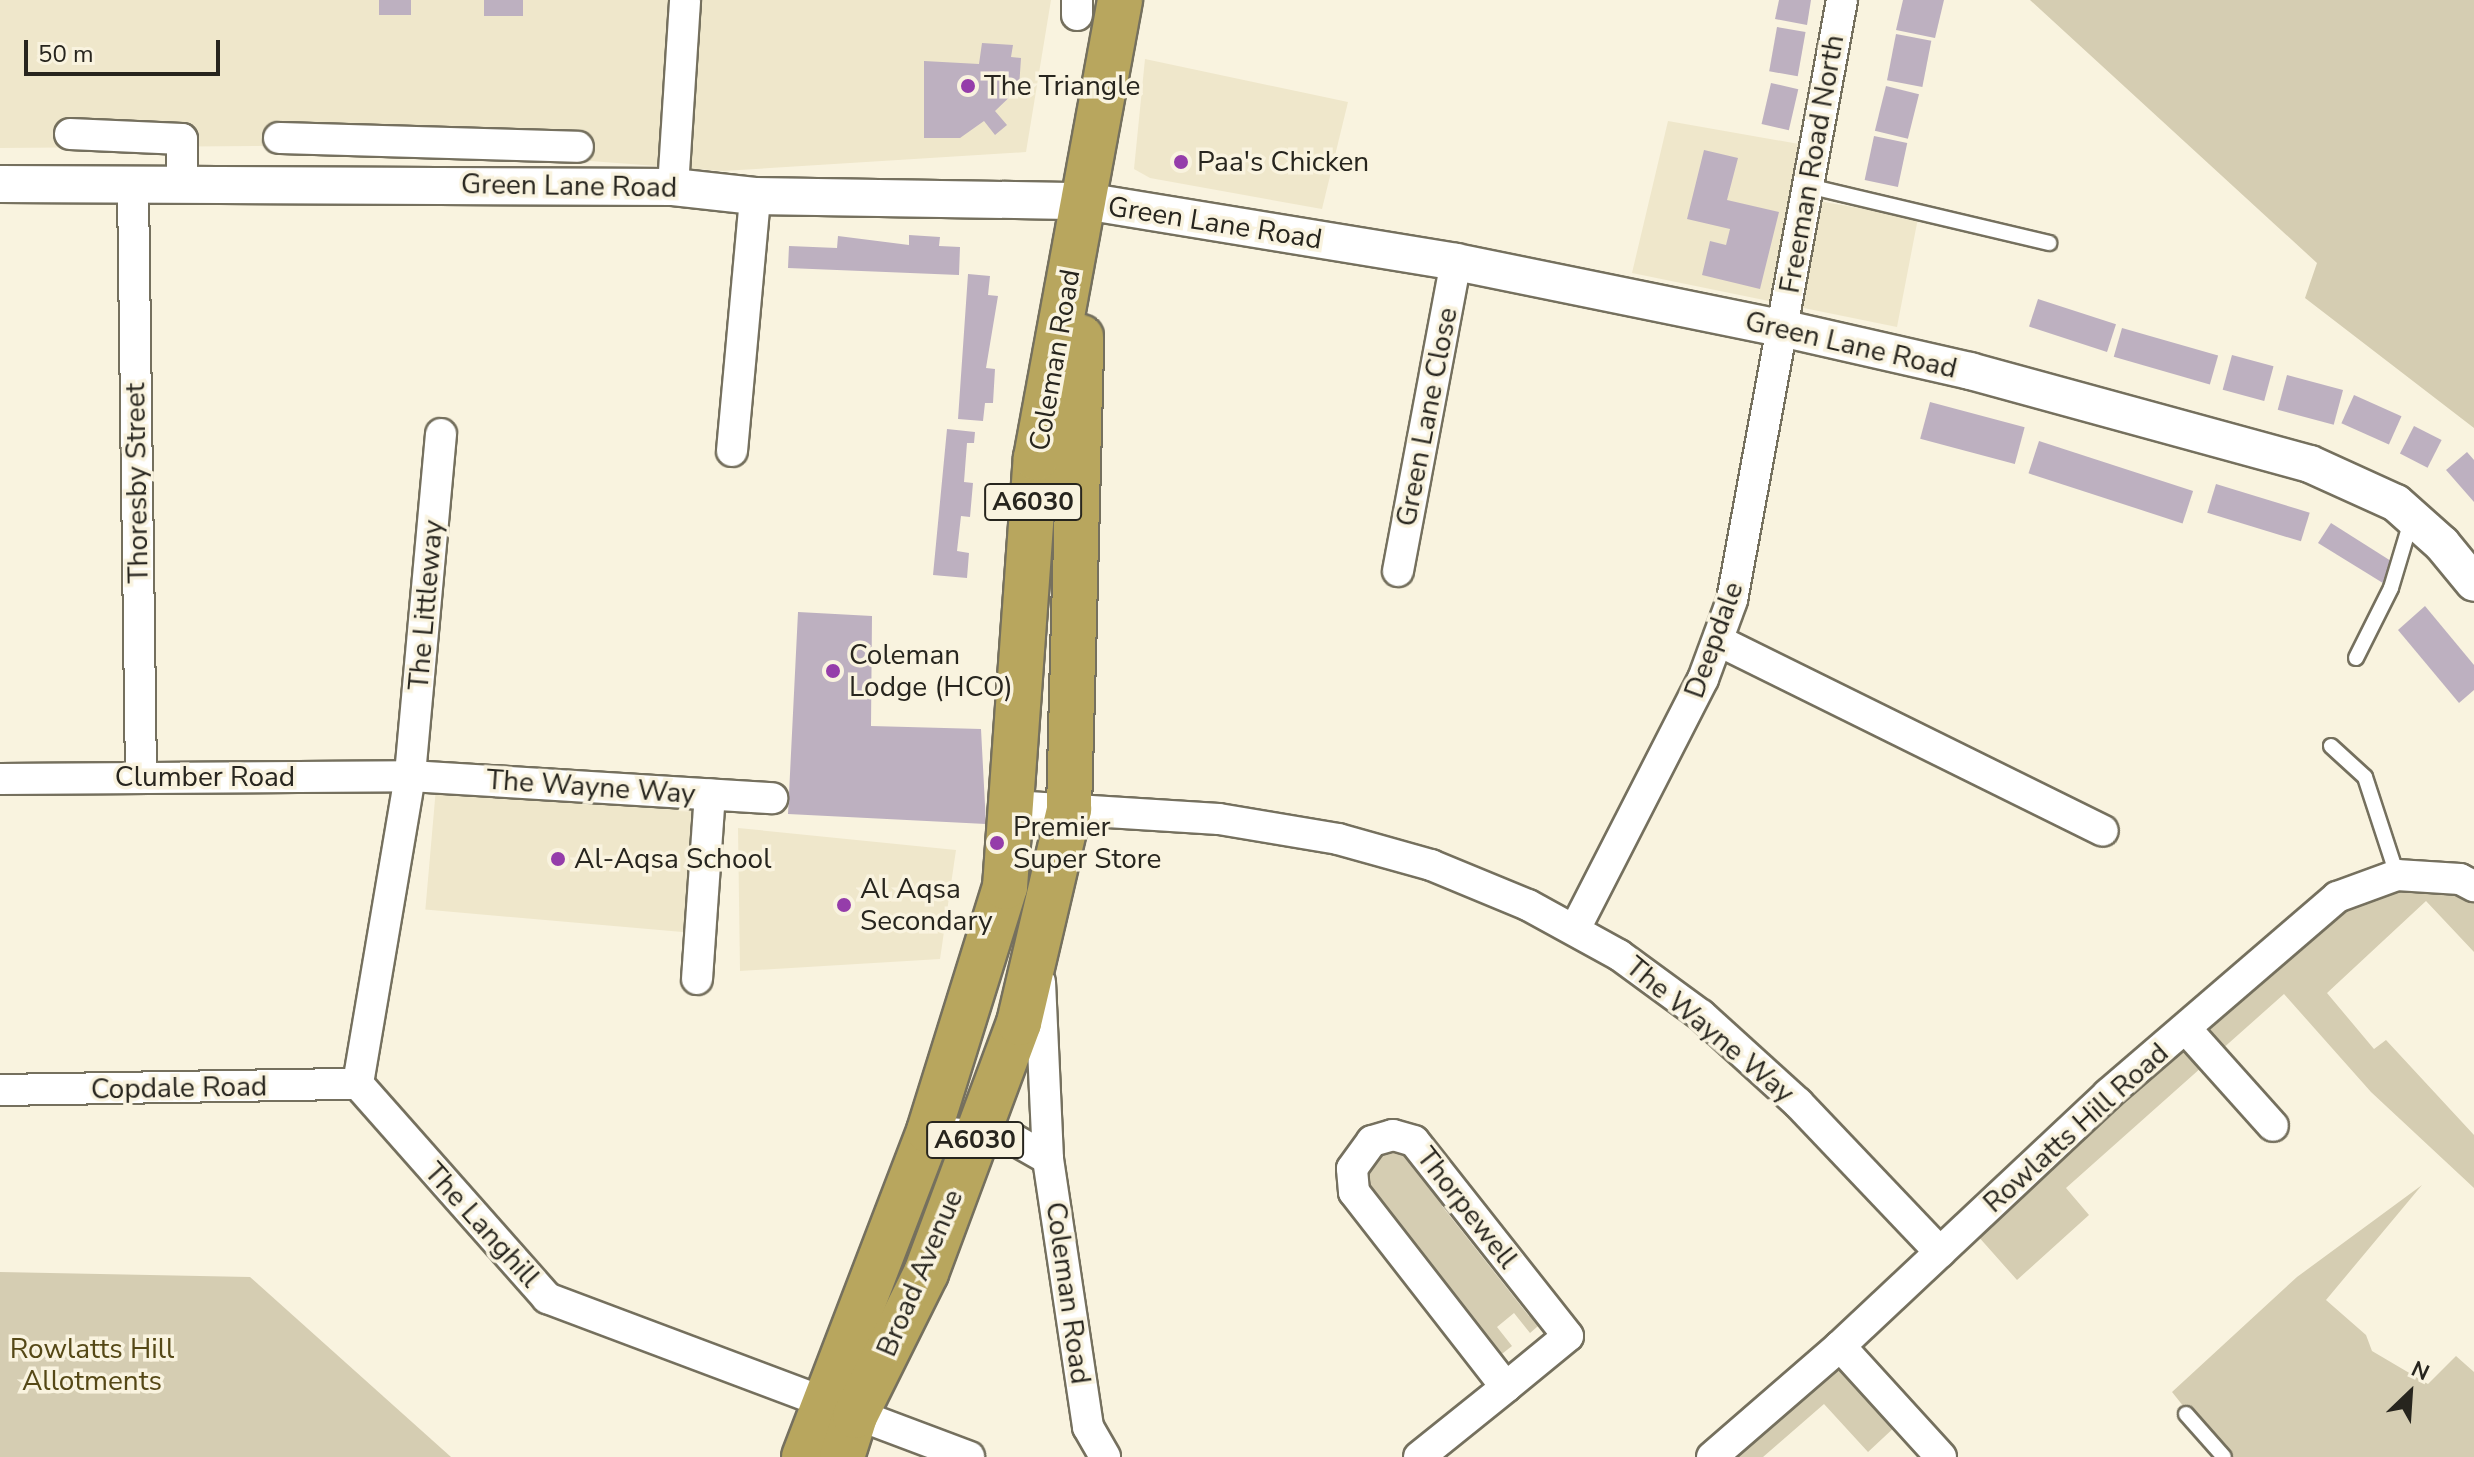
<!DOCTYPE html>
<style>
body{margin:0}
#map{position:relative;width:2474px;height:1457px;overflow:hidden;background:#f9f3df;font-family:"Nunito Sans",sans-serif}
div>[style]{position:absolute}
.built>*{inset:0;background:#efe7cb;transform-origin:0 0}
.green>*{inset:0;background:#d5cdb2}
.building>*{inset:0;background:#bdb0c0;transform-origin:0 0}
.roads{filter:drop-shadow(2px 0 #75705e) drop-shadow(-2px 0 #75705e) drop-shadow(0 2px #75705e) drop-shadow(0 -2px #75705e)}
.service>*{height:14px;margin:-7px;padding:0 7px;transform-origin:7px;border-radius:7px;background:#fff}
.minor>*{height:30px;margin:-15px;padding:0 15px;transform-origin:15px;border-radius:15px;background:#fff}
.tertiary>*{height:36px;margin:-18px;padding:0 18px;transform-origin:18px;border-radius:18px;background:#fff}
.trunk>*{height:44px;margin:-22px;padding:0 22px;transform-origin:22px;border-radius:22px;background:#b8a65e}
.dots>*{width:22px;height:22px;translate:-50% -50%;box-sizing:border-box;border:4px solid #f9f3df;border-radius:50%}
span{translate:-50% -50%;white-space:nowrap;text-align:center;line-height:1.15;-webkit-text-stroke:7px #f9f3df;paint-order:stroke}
.shield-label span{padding:2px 6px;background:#f9f3df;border:2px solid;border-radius:6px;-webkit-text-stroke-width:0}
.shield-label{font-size:26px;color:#27251e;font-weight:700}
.poi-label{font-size:28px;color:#27251e}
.left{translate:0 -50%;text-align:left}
.street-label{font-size:28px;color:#27251e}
.park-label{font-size:28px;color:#554816}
.north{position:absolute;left:2370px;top:1353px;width:80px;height:80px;-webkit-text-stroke:6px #f9f3df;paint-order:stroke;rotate:25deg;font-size:22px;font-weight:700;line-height:32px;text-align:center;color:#27251e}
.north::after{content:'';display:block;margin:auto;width:28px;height:36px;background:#27251e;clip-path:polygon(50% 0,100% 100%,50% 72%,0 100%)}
.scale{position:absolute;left:24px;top:40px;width:196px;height:36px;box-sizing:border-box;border:4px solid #27251e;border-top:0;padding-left:10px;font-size:24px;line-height:28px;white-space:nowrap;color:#27251e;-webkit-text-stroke:6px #f9f3df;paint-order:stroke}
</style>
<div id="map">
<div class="built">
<div style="clip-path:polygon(0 0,1051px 0,1026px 152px,723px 171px,380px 145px,0 148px)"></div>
<div style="clip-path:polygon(1145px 59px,1348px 102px,1322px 209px,1150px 178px,1134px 169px)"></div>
<div style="clip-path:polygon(1668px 121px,1799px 144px,1789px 196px,1918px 218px,1897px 327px,1632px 273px)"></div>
<div style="left:436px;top:788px;width:261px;height:122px;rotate:5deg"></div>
<div style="clip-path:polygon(738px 828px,956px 850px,940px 959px,740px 971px)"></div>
</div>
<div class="green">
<div style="clip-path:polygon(2030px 0,2474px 0,2474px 428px,2305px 298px,2317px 263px)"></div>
<div style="clip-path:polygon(2397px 875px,2474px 886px,2474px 952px,2426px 901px,2327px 993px,2374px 1049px,2386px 1040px,2474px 1135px,2474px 1188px,2371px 1092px,2284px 994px,2066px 1188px,2089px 1215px,2017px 1280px,1969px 1226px,2337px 897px)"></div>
<div style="clip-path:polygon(1401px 1146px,1450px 1199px,1442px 1206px,1529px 1316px,1538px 1310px,1545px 1320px,1530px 1333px,1514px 1313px,1497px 1327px,1512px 1346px,1498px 1357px,1363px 1186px,1367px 1158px)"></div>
<div style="clip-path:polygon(2422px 1185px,2326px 1300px,2366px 1335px,2372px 1351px,2428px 1384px,2456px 1356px,2474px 1372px,2474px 1457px,2224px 1457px,2172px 1392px,2297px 1277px)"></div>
<div style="clip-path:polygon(0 1272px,250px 1277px,451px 1457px,0 1457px)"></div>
<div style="clip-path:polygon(1840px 1346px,1898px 1424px,1868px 1452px,1824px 1404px,1763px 1457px,1712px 1457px)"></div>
</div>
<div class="building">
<div style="left:379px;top:0;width:32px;height:15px"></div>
<div style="left:484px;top:0;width:39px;height:16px"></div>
<div style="clip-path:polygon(1779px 0,1811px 0,1807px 25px,1775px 19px)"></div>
<div style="clip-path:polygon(1903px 0,1944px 0,1935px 38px,1896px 30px)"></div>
<div style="left:1777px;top:27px;width:29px;height:45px;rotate:10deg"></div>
<div style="left:1896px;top:34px;width:36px;height:47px;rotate:11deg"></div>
<div style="clip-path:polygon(982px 43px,1013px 45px,1011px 57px,1021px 58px,1019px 88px,995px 111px,1007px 125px,995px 135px,984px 121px,960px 138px,924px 138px,924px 61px,979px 64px)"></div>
<div style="left:1771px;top:83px;width:28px;height:42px;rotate:13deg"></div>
<div style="left:1886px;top:86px;width:34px;height:46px;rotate:14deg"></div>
<div style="left:1874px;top:136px;width:34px;height:45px;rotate:12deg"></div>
<div style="clip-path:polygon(1704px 150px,1738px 158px,1727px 200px,1779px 212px,1760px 289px,1702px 275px,1710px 241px,1726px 245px,1730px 229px,1687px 219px)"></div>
<div style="clip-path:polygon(909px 235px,940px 237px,939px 246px,960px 247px,959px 275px,788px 268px,789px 246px,837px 248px,838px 236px,909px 245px)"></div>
<div style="clip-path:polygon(968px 274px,990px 276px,988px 295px,998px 296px,986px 368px,995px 369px,993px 403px,985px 403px,983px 421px,958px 419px)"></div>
<div style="left:2038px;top:299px;width:82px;height:29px;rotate:18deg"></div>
<div style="left:2122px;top:328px;width:100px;height:30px;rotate:16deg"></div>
<div style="left:2232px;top:355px;width:43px;height:36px;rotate:15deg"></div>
<div style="left:2287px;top:375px;width:58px;height:36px;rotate:15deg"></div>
<div style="left:2354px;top:395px;width:52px;height:31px;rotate:24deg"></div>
<div style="left:1930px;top:402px;width:98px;height:38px;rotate:15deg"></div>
<div style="left:2414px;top:426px;width:31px;height:31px;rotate:27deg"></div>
<div style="clip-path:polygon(947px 429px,975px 432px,974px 443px,967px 443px,964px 482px,973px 483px,970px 517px,961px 516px,957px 551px,969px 553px,967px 578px,933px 575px)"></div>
<div style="left:2039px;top:441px;width:162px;height:34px;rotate:18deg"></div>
<div style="clip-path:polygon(2467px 452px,2474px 460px,2474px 502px,2446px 470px)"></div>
<div style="left:2216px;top:484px;width:98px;height:30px;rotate:17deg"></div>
<div style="clip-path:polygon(2331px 523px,2391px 561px,2391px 588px,2318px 543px)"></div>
<div style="clip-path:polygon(2425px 606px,2474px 665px,2474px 690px,2459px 703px,2398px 630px)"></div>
<div style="clip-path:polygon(798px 612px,872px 616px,871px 726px,981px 729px,986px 824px,788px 814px)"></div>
</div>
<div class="roads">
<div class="service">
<div style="left:1808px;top:186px;width:248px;rotate:13.3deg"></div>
<div style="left:2356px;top:658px;width:78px;rotate:-63.4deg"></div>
<div style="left:2391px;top:588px;width:73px;rotate:-73.3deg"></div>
<div style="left:2331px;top:746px;width:46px;rotate:42.4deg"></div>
<div style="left:2365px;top:777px;width:103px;rotate:71.9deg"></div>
<div style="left:2186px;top:1414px;width:57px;rotate:48.5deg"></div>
</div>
<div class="minor">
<div style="left:1077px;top:15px;width:15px;rotate:-90deg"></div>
<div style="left:70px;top:134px;width:112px;rotate:2.6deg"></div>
<div style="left:182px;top:139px;width:47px;rotate:90deg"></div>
<div style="left:279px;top:138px;width:299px;rotate:1.7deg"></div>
<div style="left:673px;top:187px;width:187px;rotate:-86.3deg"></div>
<div style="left:133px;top:189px;width:589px;rotate:89.22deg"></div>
<div style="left:441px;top:434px;width:343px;rotate:95.2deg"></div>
<div style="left:410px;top:776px;width:312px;rotate:99.6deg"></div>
<div style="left:358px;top:1084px;width:286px;rotate:48.5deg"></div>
<div style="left:547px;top:1298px;width:451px;rotate:20.6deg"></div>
<div style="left:732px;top:451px;width:256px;rotate:-84.8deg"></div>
<div style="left:1398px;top:571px;width:314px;rotate:-79.4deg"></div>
<div style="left:1719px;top:641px;width:428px;rotate:26.3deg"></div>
<div style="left:0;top:779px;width:410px;rotate:-0.4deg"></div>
<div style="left:410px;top:776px;width:363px;rotate:3.5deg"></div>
<div style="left:1012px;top:806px;width:207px;rotate:3.6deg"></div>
<div style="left:1219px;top:819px;width:121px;rotate:9.5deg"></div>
<div style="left:1338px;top:839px;width:97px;rotate:15.6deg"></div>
<div style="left:1431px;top:865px;width:105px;rotate:22.4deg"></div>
<div style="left:1528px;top:905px;width:104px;rotate:28.8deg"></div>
<div style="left:1619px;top:955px;width:102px;rotate:36.2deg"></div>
<div style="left:1701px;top:1015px;width:131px;rotate:42.2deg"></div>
<div style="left:1798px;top:1103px;width:206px;rotate:46.4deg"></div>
<div style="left:1575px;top:929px;width:281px;rotate:-62.9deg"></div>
<div style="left:1703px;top:679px;width:84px;rotate:-69.8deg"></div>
<div style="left:1732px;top:600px;width:610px;rotate:-79.61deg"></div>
<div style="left:697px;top:979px;width:185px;rotate:-86deg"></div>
<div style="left:1040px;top:982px;width:177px;rotate:87.4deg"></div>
<div style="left:1048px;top:1159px;width:271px;rotate:81.5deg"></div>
<div style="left:1088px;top:1427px;width:34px;rotate:60deg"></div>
<div style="left:2186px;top:1029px;width:130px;rotate:48.1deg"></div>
<div style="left:0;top:1090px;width:358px;rotate:-1deg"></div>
<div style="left:929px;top:1131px;width:84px;rotate:5.4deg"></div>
<div style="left:1013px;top:1139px;width:40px;rotate:29.7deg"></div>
<div style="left:1840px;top:1346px;width:150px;rotate:47.7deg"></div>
<div style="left:1419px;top:1457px;width:112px;rotate:-38.8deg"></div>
<div style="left:1506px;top:1387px;width:80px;rotate:-39.4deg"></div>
<div style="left:1568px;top:1336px;width:248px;rotate:-128.3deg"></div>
<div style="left:1414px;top:1141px;width:22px;rotate:-164deg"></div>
<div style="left:1393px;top:1135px;width:22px;rotate:164deg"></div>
<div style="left:1372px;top:1141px;width:34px;rotate:126deg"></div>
<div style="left:1352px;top:1169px;width:23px;rotate:85deg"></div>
<div style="left:1354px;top:1192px;width:247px;rotate:52.1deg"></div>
<div style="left:1712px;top:1457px;width:169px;rotate:-40.9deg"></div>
<div style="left:1840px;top:1346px;width:368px;rotate:-43.2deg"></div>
<div style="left:2108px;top:1094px;width:302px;rotate:-40.7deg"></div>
<div style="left:2337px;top:897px;width:64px;rotate:-20.1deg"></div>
<div style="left:2397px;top:875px;width:63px;rotate:3.6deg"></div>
<div style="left:2460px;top:879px;width:16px;rotate:27deg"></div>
</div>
<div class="tertiary">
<div style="left:0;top:184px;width:673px;rotate:0.26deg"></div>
<div style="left:673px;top:187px;width:82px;rotate:6.3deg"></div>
<div style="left:755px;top:196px;width:329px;rotate:0.9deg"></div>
<div style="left:1084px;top:201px;width:377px;rotate:9.3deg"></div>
<div style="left:1456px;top:262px;width:332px;rotate:11.5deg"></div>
<div style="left:1781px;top:328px;width:194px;rotate:12.8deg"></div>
<div style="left:1970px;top:371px;width:352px;rotate:15.3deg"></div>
<div style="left:2310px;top:464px;width:94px;rotate:24.4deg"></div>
<div style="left:2396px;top:503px;width:62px;rotate:41.7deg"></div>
<div style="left:2442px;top:544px;width:50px;rotate:50.6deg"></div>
</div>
<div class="trunk">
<div style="left:804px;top:1457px;width:349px;rotate:-69deg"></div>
<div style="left:929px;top:1131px;width:256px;rotate:-72.7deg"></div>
<div style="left:1005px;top:887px;width:430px;rotate:-85.9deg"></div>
<div style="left:1036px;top:458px;width:466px;rotate:-79.6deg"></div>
<div style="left:842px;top:1457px;width:43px;rotate:-72.4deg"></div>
<div style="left:855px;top:1416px;width:160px;rotate:-63.6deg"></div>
<div style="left:926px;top:1273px;width:267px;rotate:-69.6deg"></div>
<div style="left:1019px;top:1023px;width:220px;rotate:-76.8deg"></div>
<div style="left:1069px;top:809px;width:472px;rotate:-88.5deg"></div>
</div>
</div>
<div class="dots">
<div style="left:968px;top:86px;background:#953daa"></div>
<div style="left:1181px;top:162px;background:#953daa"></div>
<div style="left:833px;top:671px;background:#953daa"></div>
<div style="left:997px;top:843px;background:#953daa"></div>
<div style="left:558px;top:859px;background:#953daa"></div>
<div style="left:844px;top:905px;background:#953daa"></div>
</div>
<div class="shield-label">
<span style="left:1033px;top:502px">A6030</span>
<span style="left:975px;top:1140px">A6030</span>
</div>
<div class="poi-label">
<span class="left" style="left:984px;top:86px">The Triangle</span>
<span class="left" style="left:1197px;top:162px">Paa's Chicken</span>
<span class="left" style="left:849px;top:671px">Coleman<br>Lodge (HCO)</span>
<span class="left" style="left:1013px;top:843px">Premier<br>Super Store</span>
<span class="left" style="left:574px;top:859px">Al-Aqsa School</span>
<span class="left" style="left:860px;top:905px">Al Aqsa<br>Secondary</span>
</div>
<div class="street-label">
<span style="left:1812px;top:164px;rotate:-80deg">Freeman Road North</span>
<span style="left:569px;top:186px;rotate:1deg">Green Lane Road</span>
<span style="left:1215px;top:223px;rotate:9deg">Green Lane Road</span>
<span style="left:1851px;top:345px;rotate:13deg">Green Lane Road</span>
<span style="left:1055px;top:360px;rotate:-80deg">Coleman Road</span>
<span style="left:1427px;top:417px;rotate:-79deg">Green Lane Close</span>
<span style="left:137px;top:483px;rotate:-91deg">Thoresby Street</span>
<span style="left:426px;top:605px;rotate:-85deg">The Littleway</span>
<span style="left:1714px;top:640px;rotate:-70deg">Deepdale</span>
<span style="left:205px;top:777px">Clumber Road</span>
<span style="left:591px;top:787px;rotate:4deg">The Wayne Way</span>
<span style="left:1710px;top:1030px;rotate:40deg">The Wayne Way</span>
<span style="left:179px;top:1088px;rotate:-1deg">Copdale Road</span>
<span style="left:2076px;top:1128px;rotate:-42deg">Rowlatts Hill Road</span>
<span style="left:1467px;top:1208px;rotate:52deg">Thorpewell</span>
<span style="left:482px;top:1225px;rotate:48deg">The Langhill</span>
<span style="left:920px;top:1273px;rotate:-67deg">Broad Avenue</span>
<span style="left:1068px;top:1293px;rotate:82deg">Coleman Road</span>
</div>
<div class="park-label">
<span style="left:92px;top:1365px">Rowlatts Hill<br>Allotments</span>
</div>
<div class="north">N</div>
<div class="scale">50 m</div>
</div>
